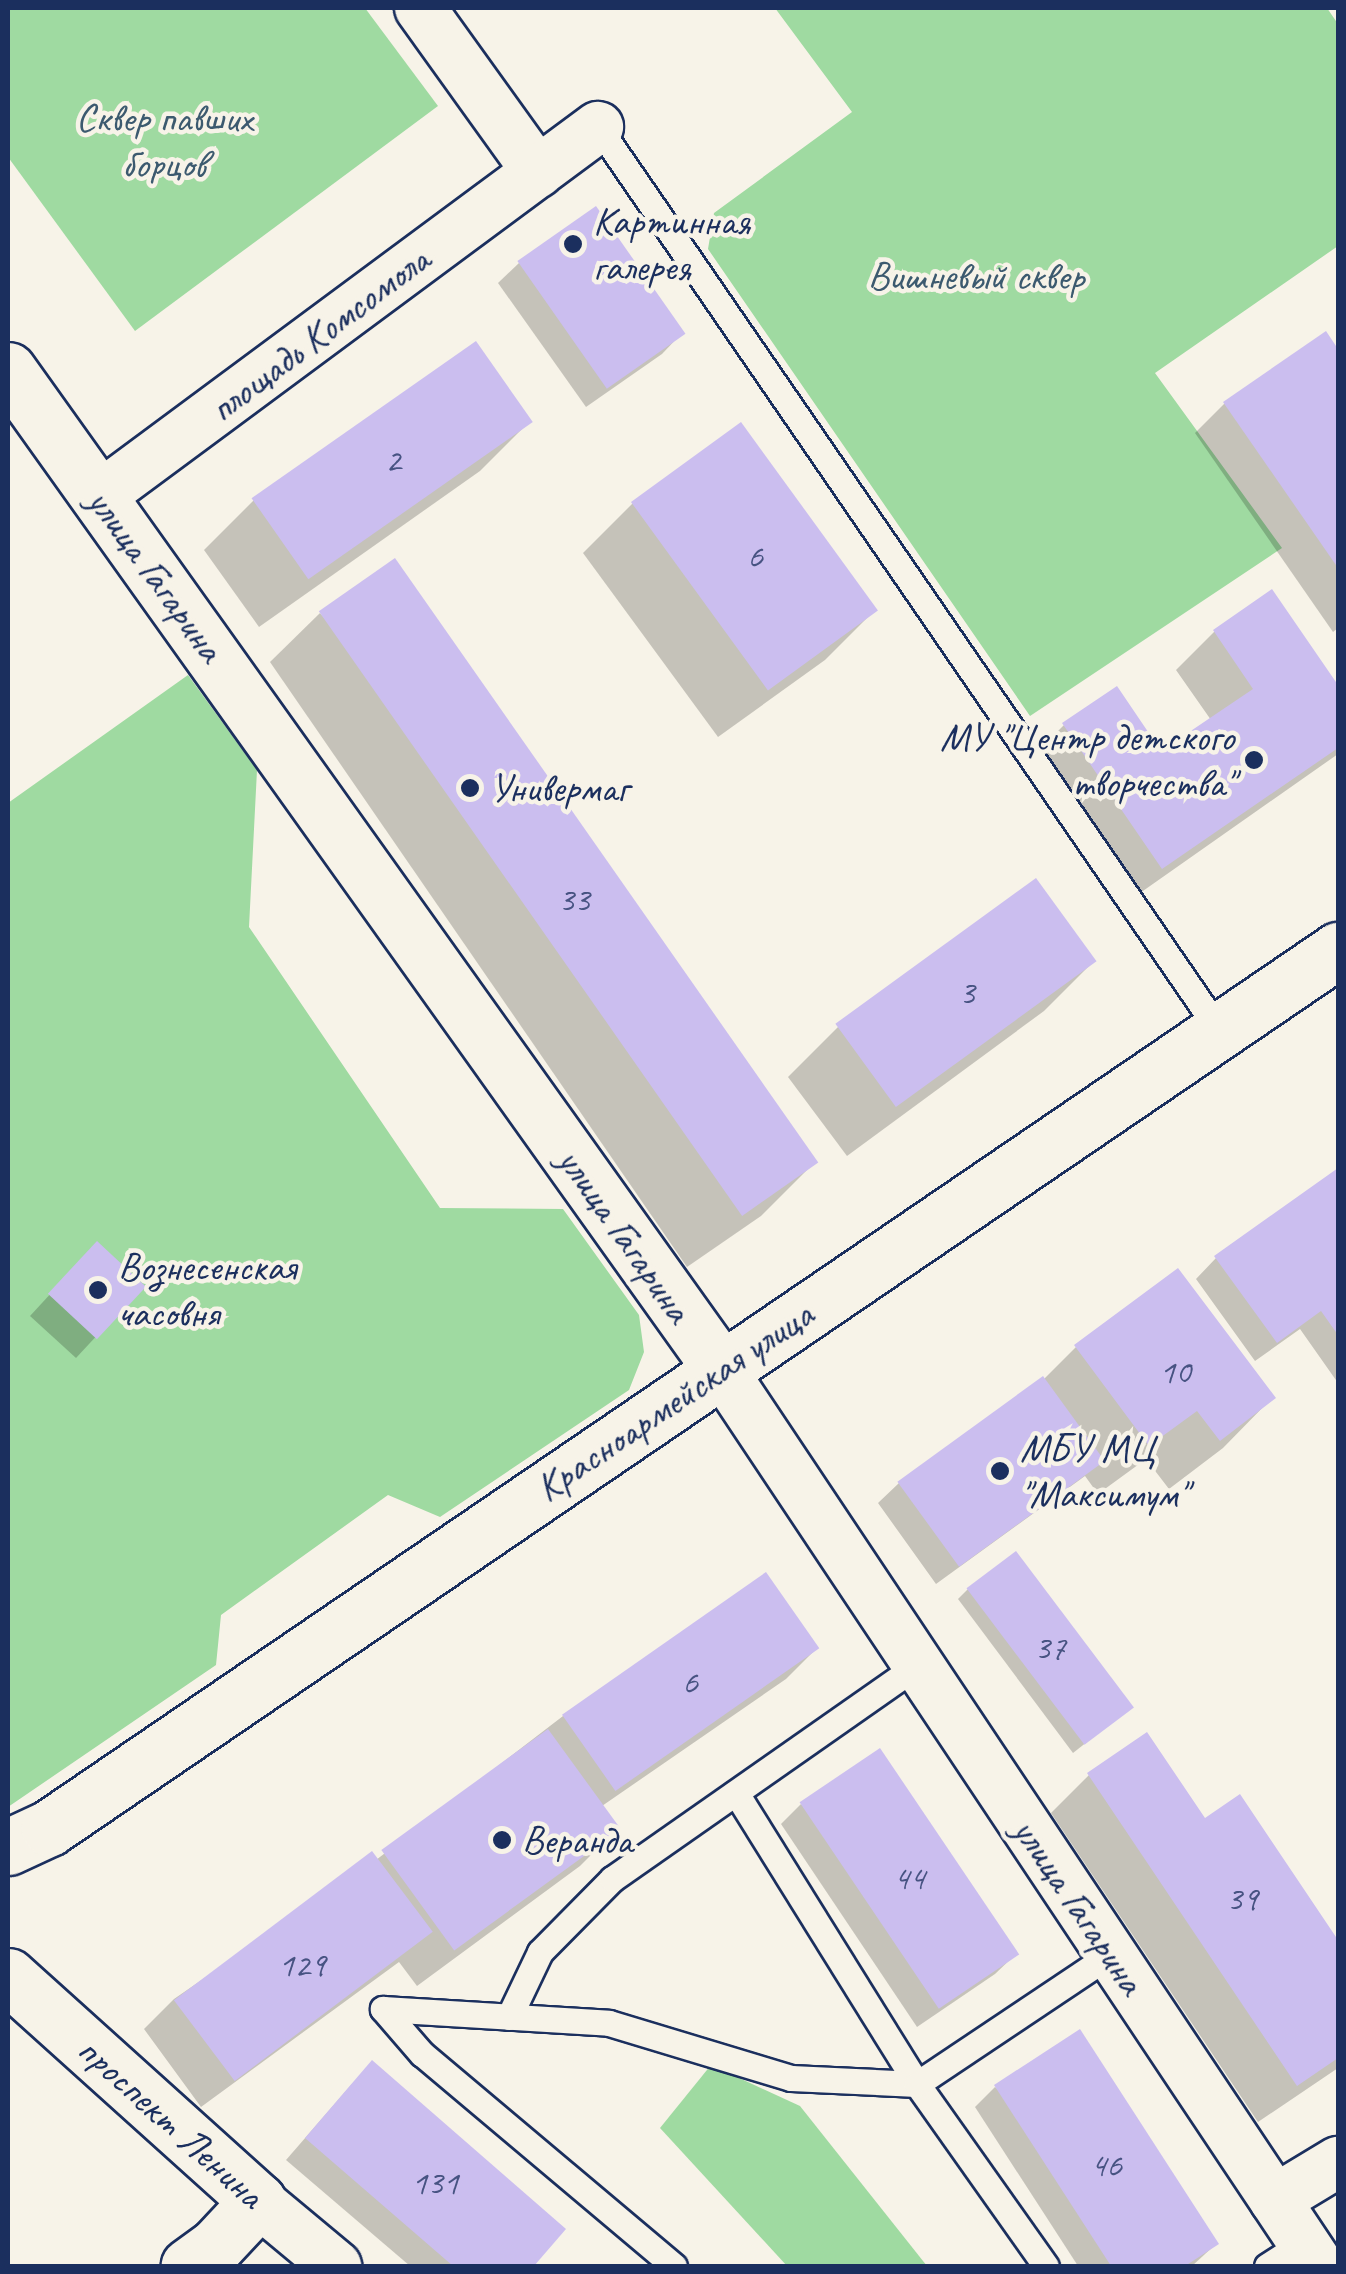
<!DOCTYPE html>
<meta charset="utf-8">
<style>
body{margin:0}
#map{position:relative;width:1346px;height:2274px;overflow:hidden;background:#f7f3e8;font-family:Caveat,sans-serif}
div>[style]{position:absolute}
.green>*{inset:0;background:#9fdaa1}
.shadow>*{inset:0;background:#0003}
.building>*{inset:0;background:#cbbeef;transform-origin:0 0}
.roads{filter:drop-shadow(2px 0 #1b2f5e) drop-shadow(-2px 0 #1b2f5e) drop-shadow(0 2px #1b2f5e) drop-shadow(0 -2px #1b2f5e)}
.service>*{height:25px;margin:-12.5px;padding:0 12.5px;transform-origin:12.5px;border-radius:12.5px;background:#f7f3e8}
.minor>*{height:50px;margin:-25px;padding:0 25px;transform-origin:25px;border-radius:25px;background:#f7f3e8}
.tertiary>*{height:55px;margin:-27.5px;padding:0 27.5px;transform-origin:27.5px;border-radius:27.5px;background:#f7f3e8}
.secondary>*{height:55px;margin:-27.5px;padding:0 27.5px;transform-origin:27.5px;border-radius:27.5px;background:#f7f3e8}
.dots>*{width:28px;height:28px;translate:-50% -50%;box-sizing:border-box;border:5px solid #f7f3e8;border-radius:50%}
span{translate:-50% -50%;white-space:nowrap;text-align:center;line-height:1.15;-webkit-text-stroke:9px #f7f3e8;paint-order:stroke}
.number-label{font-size:35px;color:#475382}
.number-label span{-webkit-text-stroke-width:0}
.park-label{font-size:40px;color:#3c5a6f}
.poi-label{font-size:40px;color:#1b2f5e}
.left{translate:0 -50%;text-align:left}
.right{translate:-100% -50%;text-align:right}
.street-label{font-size:40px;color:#1b2f5e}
.frame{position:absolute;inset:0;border:10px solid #1b2f5e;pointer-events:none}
</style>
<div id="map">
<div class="green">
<div style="clip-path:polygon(8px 8px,365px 8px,438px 106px,135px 331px,8px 157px)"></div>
<div style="clip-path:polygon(775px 8px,1327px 8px,1338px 24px,1338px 246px,1155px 373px,1282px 548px,1030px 716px,708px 249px,714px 213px,852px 112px)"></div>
<div style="clip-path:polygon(188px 675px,257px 770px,249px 927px,440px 1208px,563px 1209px,639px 1315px,644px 1352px,629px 1390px,440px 1517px,388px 1495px,221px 1615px,216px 1665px,8px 1807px,8px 803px)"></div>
<div style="clip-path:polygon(711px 2065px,800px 2106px,927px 2266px,787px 2266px,660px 2128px)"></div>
</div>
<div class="shadow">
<div style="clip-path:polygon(519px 263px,682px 333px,662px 354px,586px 407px,498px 283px)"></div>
<div style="clip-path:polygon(1325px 334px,1338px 354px,1338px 628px,1333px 632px,1195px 433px,1224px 404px)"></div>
<div style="clip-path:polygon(530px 421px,480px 471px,259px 627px,204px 550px,254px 500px)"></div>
<div style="clip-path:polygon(633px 503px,875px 610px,825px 660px,718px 737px,583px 553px)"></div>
<div style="clip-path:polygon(1272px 592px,1338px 690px,1338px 754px,1123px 905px,1026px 763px,1064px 725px,1160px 755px,1211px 720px,1176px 670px,1214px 632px)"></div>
<div style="clip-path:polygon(320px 613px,811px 1166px,761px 1216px,687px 1267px,270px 662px)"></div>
<div style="clip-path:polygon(1094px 961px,1044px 1011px,847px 1156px,788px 1077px,838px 1027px)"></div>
<div style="clip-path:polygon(1338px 1171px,1338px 1383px,1300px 1329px,1255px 1361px,1196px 1279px,1216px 1258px)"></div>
<div style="clip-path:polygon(77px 1265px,143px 1286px,76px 1358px,30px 1316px)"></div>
<div style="clip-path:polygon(1076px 1347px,1272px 1398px,1223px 1448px,1169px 1489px,1146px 1459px,1098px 1494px,1085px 1476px,936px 1584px,878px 1503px,899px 1483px,1043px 1380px)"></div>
<div style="clip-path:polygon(968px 1589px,1130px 1708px,1073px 1753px,958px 1599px)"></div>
<div style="clip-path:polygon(816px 1649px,786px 1679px,602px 1806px,618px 1828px,580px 1866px,417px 1986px,399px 1962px,201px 2107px,144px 2029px,174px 1999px,376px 1860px,563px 1716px)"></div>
<div style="clip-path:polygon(1089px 1775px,1205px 1821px,1240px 1797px,1338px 1945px,1338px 2068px,1258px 2122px,1051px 1813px)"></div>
<div style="clip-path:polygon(801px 1804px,1016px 1954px,995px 1974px,917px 2027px,781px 1824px)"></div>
<div style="clip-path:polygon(352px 2084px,563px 2229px,531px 2266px,410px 2266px,286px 2160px)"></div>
<div style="clip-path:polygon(995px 2087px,1216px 2244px,1192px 2266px,1078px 2266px,975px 2107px)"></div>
</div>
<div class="building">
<div style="left:596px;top:206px;width:156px;height:96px;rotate:55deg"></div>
<div style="clip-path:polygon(1326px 331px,1338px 349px,1338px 568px,1223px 402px)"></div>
<div style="left:476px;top:341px;width:99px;height:274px;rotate:55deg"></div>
<div style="left:741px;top:422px;width:233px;height:136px;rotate:54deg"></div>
<div style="left:395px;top:558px;width:738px;height:93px;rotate:55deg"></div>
<div style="clip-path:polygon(1272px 589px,1338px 685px,1338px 748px,1162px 869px,1062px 723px,1117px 686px,1161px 751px,1253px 689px,1213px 630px)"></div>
<div style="left:1036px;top:878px;width:103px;height:248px;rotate:54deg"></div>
<div style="clip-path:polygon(1338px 1168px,1338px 1335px,1321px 1311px,1277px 1343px,1214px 1256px)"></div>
<div style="left:97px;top:1241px;width:67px;height:72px;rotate:43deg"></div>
<div style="clip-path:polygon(1178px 1268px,1276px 1398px,1220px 1441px,1197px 1411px,1149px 1446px,1074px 1345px)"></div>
<div style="left:1043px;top:1376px;width:105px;height:180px;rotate:54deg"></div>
<div style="left:1016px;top:1551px;width:196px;height:62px;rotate:53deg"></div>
<div style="left:766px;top:1572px;width:93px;height:249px;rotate:55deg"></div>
<div style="left:548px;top:1729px;width:124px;height:206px;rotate:54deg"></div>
<div style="clip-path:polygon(1147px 1732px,1205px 1818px,1240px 1794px,1338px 1940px,1338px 2058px,1297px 2086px,1087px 1773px)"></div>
<div style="left:880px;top:1748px;width:249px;height:97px;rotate:56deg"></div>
<div style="left:372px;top:1851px;width:101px;height:248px;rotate:53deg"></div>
<div style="clip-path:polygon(1080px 2029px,1219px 2244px,1185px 2266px,1111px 2266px,994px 2085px)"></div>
<div style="clip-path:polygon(372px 2060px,566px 2229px,534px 2266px,453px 2266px,305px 2138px)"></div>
</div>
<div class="roads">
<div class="service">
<div style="left:598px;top:127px;width:1100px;rotate:55.49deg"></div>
<div style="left:736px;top:1793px;width:343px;rotate:58.1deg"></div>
<div style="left:917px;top:2084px;width:223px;rotate:54.7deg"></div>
<div style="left:509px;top:2017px;width:72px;rotate:-64.5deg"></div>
<div style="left:540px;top:1952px;width:103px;rotate:-45.4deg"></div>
<div style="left:612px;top:1879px;width:373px;rotate:-35deg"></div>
<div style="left:674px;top:2266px;width:329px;rotate:-139.9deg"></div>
<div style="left:422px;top:2054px;width:60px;rotate:-130.9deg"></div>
<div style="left:383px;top:2009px;width:226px;rotate:3.5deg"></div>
<div style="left:609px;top:2023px;width:190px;rotate:16.8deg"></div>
<div style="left:791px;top:2078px;width:126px;rotate:2.7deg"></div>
<div style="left:917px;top:2084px;width:234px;rotate:-33.8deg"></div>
<div style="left:1267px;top:2266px;width:43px;rotate:-32.6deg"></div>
</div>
<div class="minor">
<div style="left:420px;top:8px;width:202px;rotate:54.3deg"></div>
<div style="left:100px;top:496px;width:620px;rotate:-36.54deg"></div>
<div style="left:721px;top:1369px;width:1078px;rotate:56.31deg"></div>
<div style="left:1275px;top:2200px;width:74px;rotate:-31.1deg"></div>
<div style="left:258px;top:2201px;width:102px;rotate:39.8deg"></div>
</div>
<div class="tertiary">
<div style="left:8px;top:370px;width:1227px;rotate:54.48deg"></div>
<div style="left:8px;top:1976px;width:336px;rotate:42deg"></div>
<div style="left:258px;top:2201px;width:62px;rotate:133deg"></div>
<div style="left:216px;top:2246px;width:34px;rotate:144deg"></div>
</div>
<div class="secondary">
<div style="left:8px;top:1847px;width:45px;rotate:-24.9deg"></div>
<div style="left:49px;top:1828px;width:1560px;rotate:-34.26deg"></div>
</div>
</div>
<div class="dots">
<div style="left:573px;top:244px;background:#1b2f5e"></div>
<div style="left:1254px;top:760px;background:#1b2f5e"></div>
<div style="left:470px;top:788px;background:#1b2f5e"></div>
<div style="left:98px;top:1290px;background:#1b2f5e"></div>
<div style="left:1000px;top:1471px;background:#1b2f5e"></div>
<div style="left:502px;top:1840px;background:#1b2f5e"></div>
</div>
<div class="number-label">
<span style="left:393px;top:460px">2</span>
<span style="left:755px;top:556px">6</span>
<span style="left:574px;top:900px">33</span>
<span style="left:967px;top:993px">3</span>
<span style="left:1175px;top:1372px">10</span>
<span style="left:1050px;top:1648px">37</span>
<span style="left:690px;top:1682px">6</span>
<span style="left:909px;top:1878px">44</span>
<span style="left:1242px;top:1899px">39</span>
<span style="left:302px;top:1965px">129</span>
<span style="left:1106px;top:2165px">46</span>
<span style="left:435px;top:2183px">131</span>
</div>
<div class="park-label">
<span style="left:164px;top:141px">Сквер павших<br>борцов</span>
<span style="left:976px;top:276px">Вишневый сквер</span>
</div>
<div class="poi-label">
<span class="left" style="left:593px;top:244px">Картинная<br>галерея</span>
<span class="right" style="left:1234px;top:760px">МУ "Центр детского<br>творчества"</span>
<span class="left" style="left:490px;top:788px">Универмаг</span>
<span class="left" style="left:118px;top:1290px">Вознесенская<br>часовня</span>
<span class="left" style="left:1020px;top:1471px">МБУ МЦ<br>"Максимум"</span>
<span class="left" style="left:522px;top:1840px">Веранда</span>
</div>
<div class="street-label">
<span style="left:319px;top:334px;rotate:-37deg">площадь Комсомола</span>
<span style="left:156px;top:575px;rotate:54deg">улица Гагарина</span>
<span style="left:625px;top:1235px;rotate:55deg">улица Гагарина</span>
<span style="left:674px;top:1401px;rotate:-34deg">Красноармейская улица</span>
<span style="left:1079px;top:1906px;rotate:56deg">улица Гагарина</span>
<span style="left:171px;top:2122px;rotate:42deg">проспект Ленина</span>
</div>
<div class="frame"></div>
</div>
